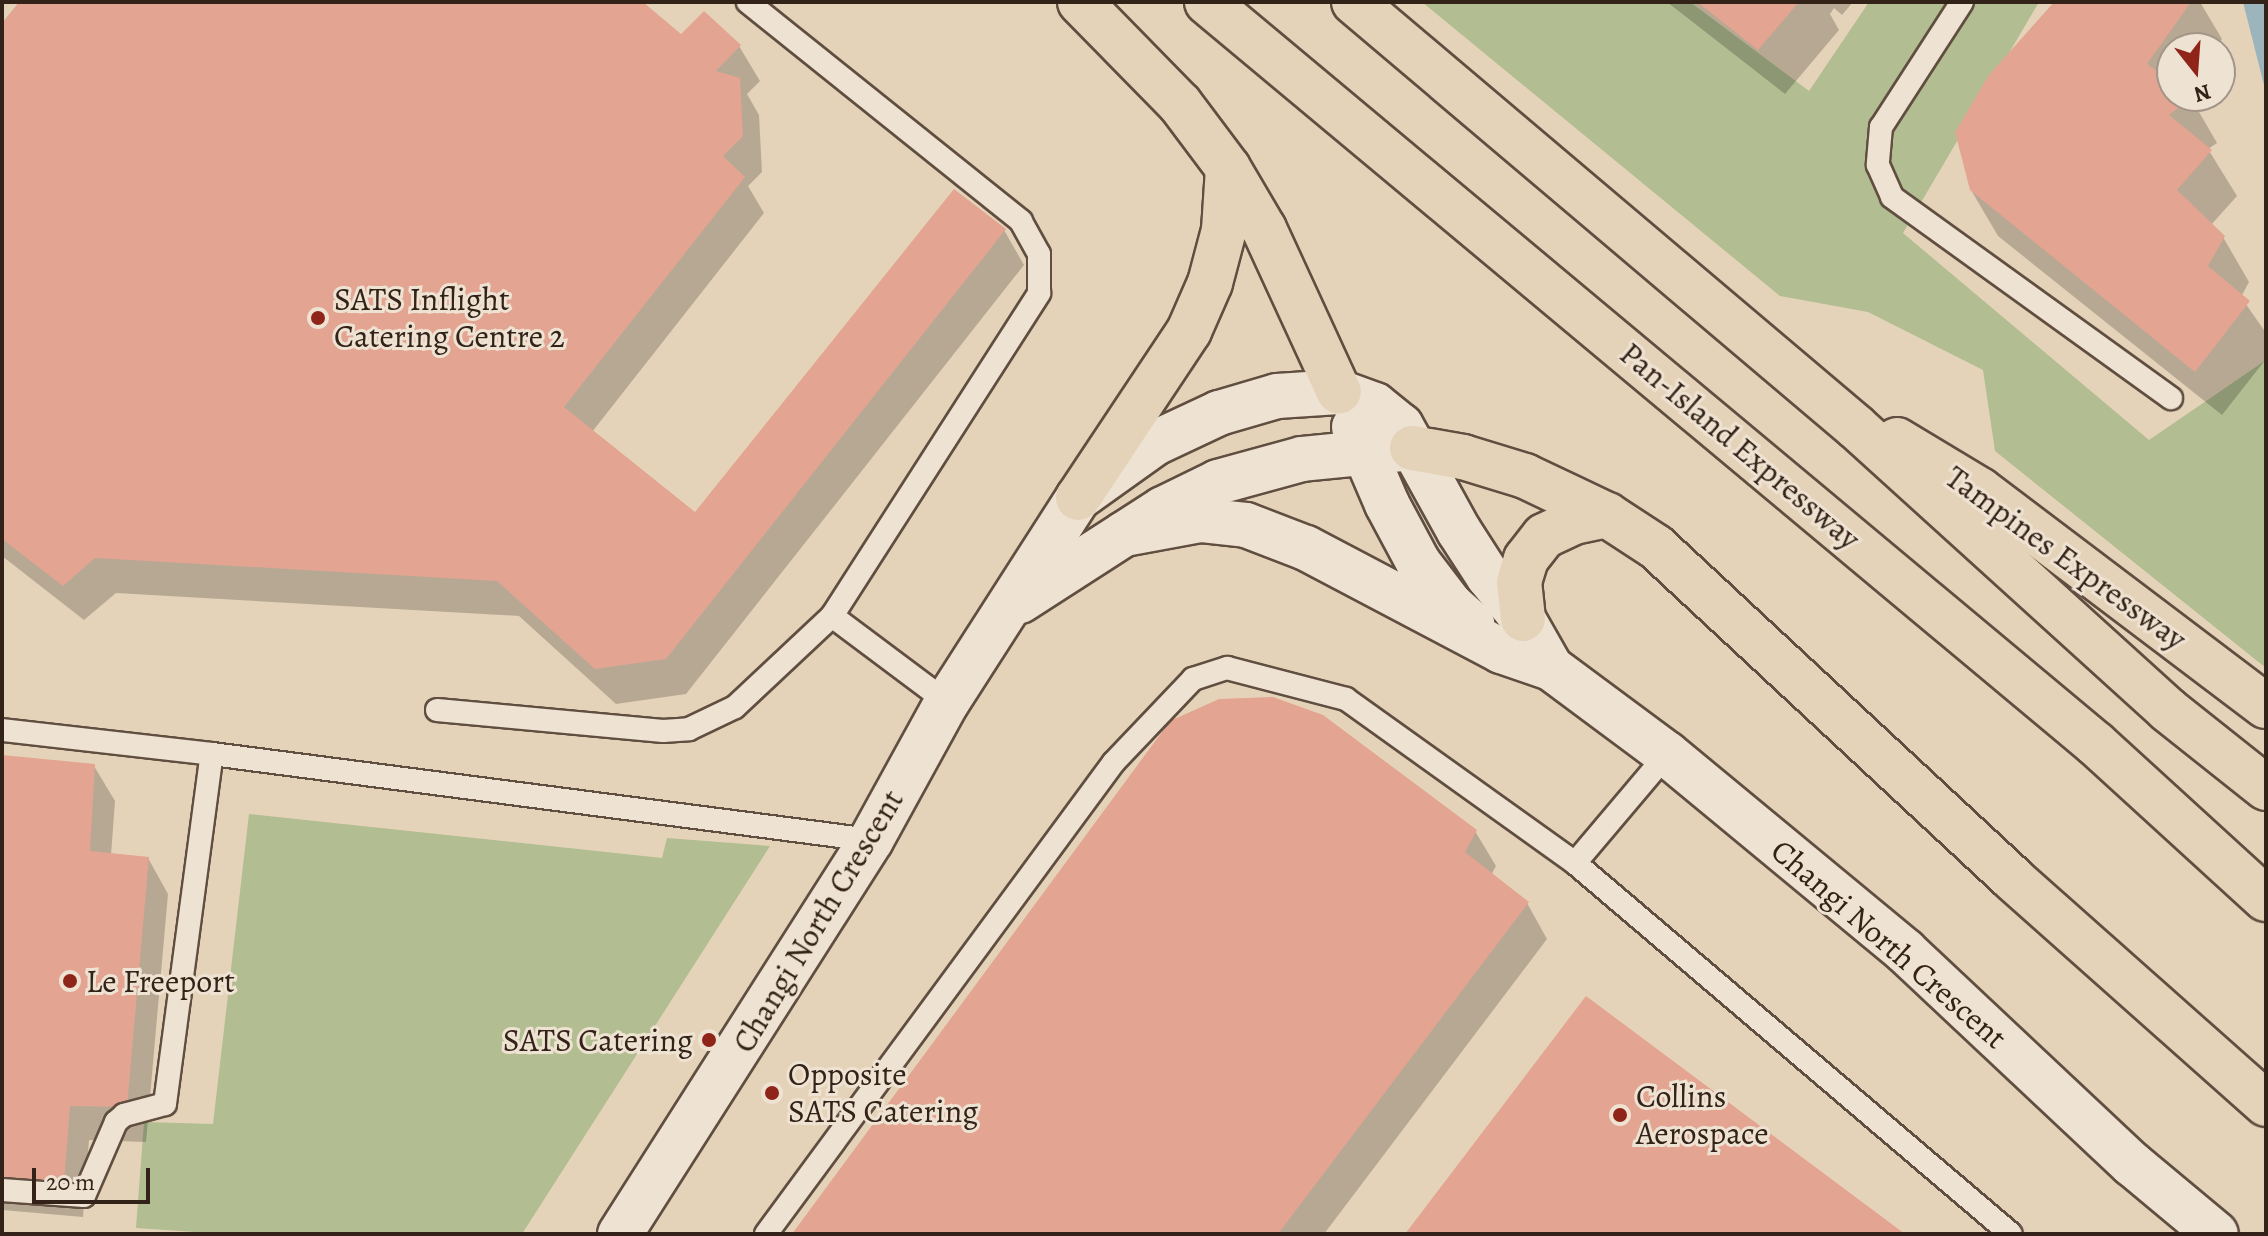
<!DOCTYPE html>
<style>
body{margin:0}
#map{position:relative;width:2268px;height:1236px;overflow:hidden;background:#e5d3b9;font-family:Alegreya,serif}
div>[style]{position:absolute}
.green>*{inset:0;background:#b2bd91}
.water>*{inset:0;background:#9cb4bb}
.shadow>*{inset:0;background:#0003}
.building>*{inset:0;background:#e3a492}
.roads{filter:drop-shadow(2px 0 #604e40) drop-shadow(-2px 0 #604e40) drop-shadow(0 2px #604e40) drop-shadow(0 -2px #604e40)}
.lane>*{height:22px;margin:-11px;padding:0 11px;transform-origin:11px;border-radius:11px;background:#eee2d2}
.street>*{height:44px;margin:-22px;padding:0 22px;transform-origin:22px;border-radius:22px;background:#eee2d2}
.highway>*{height:44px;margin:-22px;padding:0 22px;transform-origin:22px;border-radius:22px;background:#e5d3b9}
.dots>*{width:22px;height:22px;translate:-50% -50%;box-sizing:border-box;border:4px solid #eee2d2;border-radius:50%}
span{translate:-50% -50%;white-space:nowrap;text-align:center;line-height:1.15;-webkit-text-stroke:6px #eee2d2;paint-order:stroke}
.poi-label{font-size:32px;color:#332217}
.left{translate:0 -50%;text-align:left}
.right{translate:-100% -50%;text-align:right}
.street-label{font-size:32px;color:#332217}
.frame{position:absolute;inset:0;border:4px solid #332217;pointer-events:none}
.north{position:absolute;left:2156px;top:32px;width:80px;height:80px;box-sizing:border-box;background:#eee2d2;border:2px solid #a39587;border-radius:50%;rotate:163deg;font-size:22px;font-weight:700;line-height:32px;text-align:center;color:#332217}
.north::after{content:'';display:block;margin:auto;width:28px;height:36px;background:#8f2418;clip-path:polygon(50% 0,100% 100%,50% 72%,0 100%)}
.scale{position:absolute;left:32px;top:1168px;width:118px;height:36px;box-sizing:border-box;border:4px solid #332217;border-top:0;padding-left:10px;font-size:24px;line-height:28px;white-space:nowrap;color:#332217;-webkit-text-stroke:6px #eee2d2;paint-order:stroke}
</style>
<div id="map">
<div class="green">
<div style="clip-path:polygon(1422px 2px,1690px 2px,1809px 91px,1869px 2px,2039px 2px,1903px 233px,2149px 440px,2266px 360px,2266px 668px,1995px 451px,1983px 370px,1868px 312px,1780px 296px)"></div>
<div style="clip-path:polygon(249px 814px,662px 858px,667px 838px,770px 846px,522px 1234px,225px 1234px,136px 1228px,144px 1122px,213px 1124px)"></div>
</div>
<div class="water">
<div style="clip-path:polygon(2243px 2px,2266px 2px,2266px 93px)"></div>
</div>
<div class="shadow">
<div style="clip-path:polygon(22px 2px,640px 2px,681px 37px,739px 46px,760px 81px,747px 94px,759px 115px,762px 172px,748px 186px,764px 213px,592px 432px,695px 515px,1004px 230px,1024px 265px,686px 694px,616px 704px,519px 616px,116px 593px,84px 620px,2px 556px,2px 26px)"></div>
<div style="clip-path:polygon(1667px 2px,1853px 2px,1842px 15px,1834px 8px,1830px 14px,1839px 30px,1785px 94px)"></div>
<div style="clip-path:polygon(2057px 2px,2200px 2px,2222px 39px,2216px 48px,2172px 48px,2172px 96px,2191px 98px,2217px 143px,2208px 149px,2237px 196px,2211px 225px,2223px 237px,2249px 282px,2241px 297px,2266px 333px,2266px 359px,2222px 415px,1998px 236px,1971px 190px)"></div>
<div style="clip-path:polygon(2px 757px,94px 766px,115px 801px,111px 855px,148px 858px,168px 894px,146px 1142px,89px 1140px,83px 1217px,2px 1210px)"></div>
<div style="clip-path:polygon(1475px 831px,1496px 866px,1491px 875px,1527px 903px,1547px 939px,1324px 1234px,795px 1234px)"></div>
</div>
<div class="building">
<div style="clip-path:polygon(19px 2px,643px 2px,681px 34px,704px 11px,741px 45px,716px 71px,740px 78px,743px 136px,723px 156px,745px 177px,564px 407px,695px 512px,954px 189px,1006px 229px,666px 659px,595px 669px,497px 581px,95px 558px,63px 586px,2px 539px,2px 23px)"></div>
<div style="clip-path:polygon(1697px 2px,1799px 2px,1758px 50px)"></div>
<div style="clip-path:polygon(2054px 2px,2191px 2px,2147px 64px,2172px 82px,2172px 96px,2194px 96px,2169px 115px,2212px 150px,2177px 190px,2225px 236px,2208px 266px,2250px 301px,2195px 372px,1970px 190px,1955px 132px,1989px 75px)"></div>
<div style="clip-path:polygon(1273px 697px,1323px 715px,1477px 830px,1465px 852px,1529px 902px,1278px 1234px,792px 1234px,1170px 721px,1219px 699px)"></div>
<div style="clip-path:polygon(2px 755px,95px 764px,90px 851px,149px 857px,127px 1107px,70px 1106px,64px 1183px,2px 1177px)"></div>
<div style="clip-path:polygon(1586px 996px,1905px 1234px,1405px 1234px)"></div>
</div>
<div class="roads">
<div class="lane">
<div style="left:1962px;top:2px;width:149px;rotate:122.9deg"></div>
<div style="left:1881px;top:127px;width:38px;rotate:95deg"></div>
<div style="left:1878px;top:165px;width:35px;rotate:66deg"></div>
<div style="left:1892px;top:197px;width:344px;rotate:35.8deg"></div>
<div style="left:832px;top:616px;width:144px;rotate:36.8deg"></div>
<div style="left:437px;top:710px;width:227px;rotate:5.3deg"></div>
<div style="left:663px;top:731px;width:26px;rotate:-4deg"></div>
<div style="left:689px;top:729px;width:51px;rotate:-25.6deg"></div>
<div style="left:735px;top:707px;width:133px;rotate:-43.2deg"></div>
<div style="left:832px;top:616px;width:384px;rotate:-57.3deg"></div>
<div style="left:1039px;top:293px;width:39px;rotate:-90deg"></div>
<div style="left:1039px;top:254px;width:38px;rotate:-119deg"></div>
<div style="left:1021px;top:221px;width:350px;rotate:-141.3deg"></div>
<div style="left:2px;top:730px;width:211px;rotate:6.5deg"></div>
<div style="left:1575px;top:863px;width:143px;rotate:-49.8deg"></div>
<div style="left:2px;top:1190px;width:82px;rotate:4.2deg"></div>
<div style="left:84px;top:1196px;width:81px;rotate:-66.6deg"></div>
<div style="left:116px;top:1122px;width:11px;rotate:-41deg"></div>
<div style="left:124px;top:1115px;width:42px;rotate:-15deg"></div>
<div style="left:165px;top:1104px;width:353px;rotate:-82.4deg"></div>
<div style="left:212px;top:754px;width:665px;rotate:7.44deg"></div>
<div style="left:766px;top:1234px;width:586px;rotate:-53.6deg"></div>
<div style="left:1114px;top:762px;width:115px;rotate:-46.4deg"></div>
<div style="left:1193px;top:679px;width:36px;rotate:-18deg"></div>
<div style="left:1227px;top:668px;width:123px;rotate:14.6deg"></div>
<div style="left:1346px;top:699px;width:282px;rotate:35.6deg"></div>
<div style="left:1575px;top:863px;width:572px;rotate:40.4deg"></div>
</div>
<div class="street">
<div style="left:1354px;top:427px;width:84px;rotate:66.8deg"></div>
<div style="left:1387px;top:504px;width:66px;rotate:61.9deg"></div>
<div style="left:1418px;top:562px;width:53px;rotate:52.7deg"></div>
<div style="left:1450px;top:604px;width:30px;rotate:42deg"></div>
<div style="left:1124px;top:534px;width:77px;rotate:-10.4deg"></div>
<div style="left:1200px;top:520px;width:46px;rotate:6.2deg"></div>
<div style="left:1246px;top:525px;width:64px;rotate:21deg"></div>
<div style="left:1306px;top:548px;width:221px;rotate:27.8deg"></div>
<div style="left:1501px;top:651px;width:53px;rotate:18.8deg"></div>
<div style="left:1551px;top:668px;width:144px;rotate:36.6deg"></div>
<div style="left:1667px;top:754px;width:309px;rotate:39.6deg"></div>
<div style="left:1905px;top:951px;width:311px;rotate:43.2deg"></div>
<div style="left:2132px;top:1164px;width:109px;rotate:39.8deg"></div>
<div style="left:1020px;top:601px;width:170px;rotate:-32.8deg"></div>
<div style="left:1163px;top:509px;width:61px;rotate:-26.1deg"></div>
<div style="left:1218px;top:482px;width:87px;rotate:-15.3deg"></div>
<div style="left:1302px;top:459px;width:111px;rotate:-5.7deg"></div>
<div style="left:620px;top:1234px;width:467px;rotate:-57.5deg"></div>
<div style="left:871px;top:840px;width:158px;rotate:-61.2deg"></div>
<div style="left:947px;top:702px;width:242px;rotate:-57.3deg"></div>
<div style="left:1078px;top:498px;width:95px;rotate:-35.5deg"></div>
<div style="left:1155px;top:443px;width:71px;rotate:-25.1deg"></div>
<div style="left:1219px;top:413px;width:60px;rotate:-16.3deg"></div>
<div style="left:1277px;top:396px;width:62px;rotate:-3.7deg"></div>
<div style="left:1339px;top:392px;width:38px;rotate:20deg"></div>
<div style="left:1375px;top:405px;width:33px;rotate:39deg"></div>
<div style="left:1401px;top:426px;width:120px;rotate:61.1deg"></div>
<div style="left:1459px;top:531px;width:54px;rotate:57.2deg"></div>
<div style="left:1488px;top:576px;width:55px;rotate:50.9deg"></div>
<div style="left:1523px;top:619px;width:56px;rotate:60.3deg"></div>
</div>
<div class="highway">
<div style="left:1080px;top:2px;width:143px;rotate:45.6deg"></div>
<div style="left:1180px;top:104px;width:80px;rotate:53.1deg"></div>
<div style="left:1228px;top:168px;width:71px;rotate:59.5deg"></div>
<div style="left:1264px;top:229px;width:179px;rotate:65.3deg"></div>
<div style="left:1207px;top:2px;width:1158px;rotate:39.85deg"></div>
<div style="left:2096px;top:744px;width:230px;rotate:42.4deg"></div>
<div style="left:1354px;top:2px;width:658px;rotate:40.25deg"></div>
<div style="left:1856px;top:427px;width:421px;rotate:42.2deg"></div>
<div style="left:2168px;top:710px;width:125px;rotate:38.5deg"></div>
<div style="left:1897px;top:440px;width:97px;rotate:31.1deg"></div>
<div style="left:1980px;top:490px;width:358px;rotate:37.1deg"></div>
<div style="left:1412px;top:448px;width:52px;rotate:10deg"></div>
<div style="left:1463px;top:457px;width:65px;rotate:17deg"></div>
<div style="left:1525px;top:476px;width:91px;rotate:25.4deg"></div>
<div style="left:1607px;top:515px;width:59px;rotate:33.1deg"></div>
<div style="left:1656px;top:547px;width:488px;rotate:42.9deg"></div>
<div style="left:2013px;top:879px;width:339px;rotate:41.6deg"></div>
<div style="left:1078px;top:498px;width:201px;rotate:-56.4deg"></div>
<div style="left:1189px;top:331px;width:52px;rotate:-66.4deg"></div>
<div style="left:1210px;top:283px;width:55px;rotate:-75.2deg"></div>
<div style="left:1224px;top:230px;width:62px;rotate:-86.3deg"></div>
<div style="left:1523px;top:619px;width:37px;rotate:-96deg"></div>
<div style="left:1519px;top:582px;width:24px;rotate:-73deg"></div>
<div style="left:1526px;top:559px;width:29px;rotate:-52deg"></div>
<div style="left:1544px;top:536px;width:33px;rotate:-25deg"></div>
<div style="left:1574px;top:522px;width:34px;rotate:-12deg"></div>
</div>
</div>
<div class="dots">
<div style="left:318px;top:318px;background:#8f2418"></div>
<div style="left:70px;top:981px;background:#8f2418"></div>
<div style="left:709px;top:1040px;background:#8f2418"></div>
<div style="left:772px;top:1093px;background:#8f2418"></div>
<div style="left:1620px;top:1115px;background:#8f2418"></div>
</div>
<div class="poi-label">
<span class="left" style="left:334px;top:318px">SATS Inflight<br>Catering Centre 2</span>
<span class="left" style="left:86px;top:981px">Le Freeport</span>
<span class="right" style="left:693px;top:1040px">SATS Catering</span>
<span class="left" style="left:788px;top:1093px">Opposite<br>SATS Catering</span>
<span class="left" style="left:1636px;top:1115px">Collins<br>Aerospace</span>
</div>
<div class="street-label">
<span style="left:1740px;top:446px;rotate:40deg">Pan-Island Expressway</span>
<span style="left:2066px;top:558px;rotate:36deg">Tampines Expressway</span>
<span style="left:818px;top:921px;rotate:-59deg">Changi North Crescent</span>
<span style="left:1889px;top:944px;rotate:41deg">Changi North Crescent</span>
</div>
<div class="frame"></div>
<div class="north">N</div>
<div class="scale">20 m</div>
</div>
